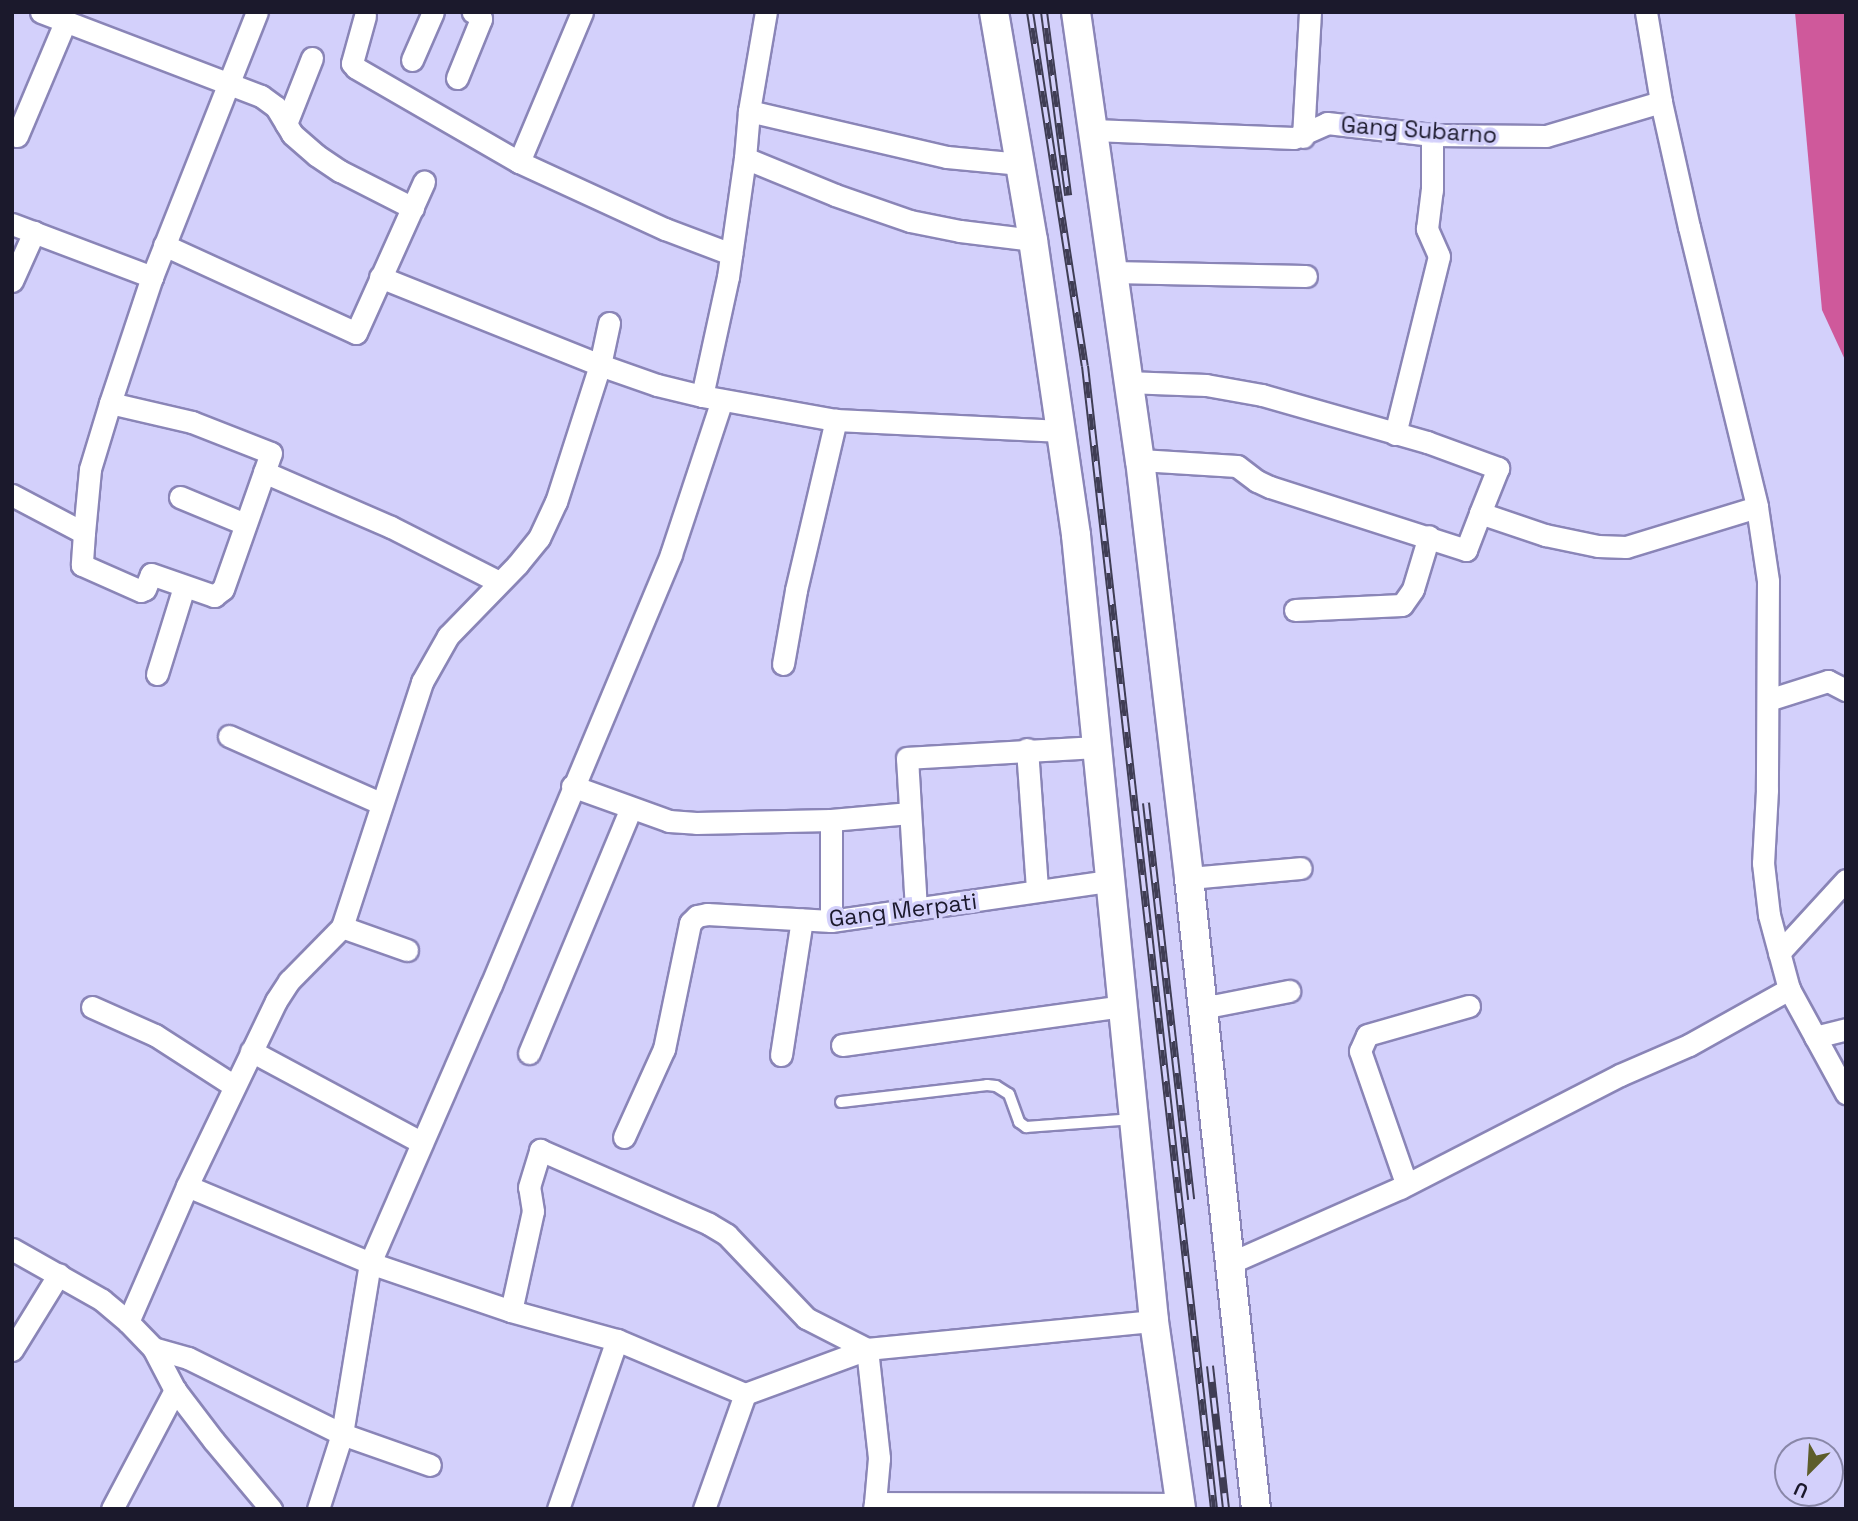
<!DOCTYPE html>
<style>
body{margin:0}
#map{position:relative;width:1858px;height:1521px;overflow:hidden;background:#d3d0fb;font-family:"Space Grotesk",sans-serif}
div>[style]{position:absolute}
.water>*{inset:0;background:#cf599b}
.roads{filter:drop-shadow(2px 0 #8a85b7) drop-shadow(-2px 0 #8a85b7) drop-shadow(0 2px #8a85b7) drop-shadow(0 -2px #8a85b7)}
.lane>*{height:10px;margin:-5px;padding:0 5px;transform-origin:5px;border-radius:5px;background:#fff}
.street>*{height:21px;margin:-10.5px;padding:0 10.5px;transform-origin:10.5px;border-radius:10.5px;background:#fff}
.secondary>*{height:28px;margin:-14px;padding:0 14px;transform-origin:14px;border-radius:14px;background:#fff}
.rail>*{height:8px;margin-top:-4px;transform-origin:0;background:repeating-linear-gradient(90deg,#d3d0fb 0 16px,#3f3d54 0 32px);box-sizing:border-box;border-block:2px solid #3f3d54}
span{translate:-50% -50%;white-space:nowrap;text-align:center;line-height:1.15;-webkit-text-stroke:7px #d3d0fb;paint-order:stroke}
.street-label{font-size:23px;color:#1b192c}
.frame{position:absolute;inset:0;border:14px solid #1b192c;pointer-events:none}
.north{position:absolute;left:1774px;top:1437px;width:70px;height:70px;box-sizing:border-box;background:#d3d0fb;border:2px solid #8987a8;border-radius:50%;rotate:204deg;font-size:19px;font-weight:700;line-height:28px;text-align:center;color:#1b192c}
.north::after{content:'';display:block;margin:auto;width:24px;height:32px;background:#5d5d2a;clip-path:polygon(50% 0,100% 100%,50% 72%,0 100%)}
</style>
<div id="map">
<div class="water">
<div style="clip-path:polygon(1795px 12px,1846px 12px,1846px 362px,1822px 310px)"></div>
</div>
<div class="roads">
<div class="lane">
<div style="left:841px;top:1102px;width:147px;rotate:-6.6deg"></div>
<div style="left:987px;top:1085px;width:9px;rotate:6deg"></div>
<div style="left:996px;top:1086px;width:15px;rotate:32deg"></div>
<div style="left:1009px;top:1094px;width:30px;rotate:70deg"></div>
<div style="left:1019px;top:1122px;width:9px;rotate:36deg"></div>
<div style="left:1026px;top:1127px;width:108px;rotate:-4.2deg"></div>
</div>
<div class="street">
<div style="left:41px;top:12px;width:235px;rotate:20.9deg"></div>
<div style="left:261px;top:96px;width:19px;rotate:36deg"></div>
<div style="left:276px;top:107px;width:31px;rotate:59deg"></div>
<div style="left:292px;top:134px;width:32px;rotate:41deg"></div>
<div style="left:316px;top:155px;width:29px;rotate:34deg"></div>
<div style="left:340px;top:171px;width:82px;rotate:26.9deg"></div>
<div style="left:1646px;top:12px;width:91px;rotate:80.5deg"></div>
<div style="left:1661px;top:102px;width:128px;rotate:77.4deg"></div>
<div style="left:1689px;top:227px;width:288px;rotate:76.3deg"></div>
<div style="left:1757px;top:507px;width:75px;rotate:81.5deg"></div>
<div style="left:1768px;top:581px;width:209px;rotate:90.3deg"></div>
<div style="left:1767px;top:790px;width:73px;rotate:93.1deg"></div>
<div style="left:1763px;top:863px;width:52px;rotate:83.4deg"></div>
<div style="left:1769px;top:915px;width:77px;rotate:74.9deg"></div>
<div style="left:1789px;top:989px;width:119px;rotate:61.3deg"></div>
<div style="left:365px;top:16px;width:49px;rotate:105.5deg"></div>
<div style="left:352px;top:63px;width:6px;rotate:51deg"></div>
<div style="left:356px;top:68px;width:188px;rotate:30deg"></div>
<div style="left:519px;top:162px;width:163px;rotate:-67.2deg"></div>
<div style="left:412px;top:60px;width:52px;rotate:-66.4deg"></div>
<div style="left:457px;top:78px;width:64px;rotate:-67.9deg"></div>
<div style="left:481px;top:19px;width:4px;rotate:-104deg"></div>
<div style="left:480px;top:15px;width:8px;rotate:-157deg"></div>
<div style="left:749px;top:111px;width:203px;rotate:13.1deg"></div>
<div style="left:947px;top:157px;width:74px;rotate:5.4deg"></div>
<div style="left:286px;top:124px;width:71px;rotate:-68.5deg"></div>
<div style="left:1093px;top:130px;width:201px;rotate:2.3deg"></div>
<div style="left:1294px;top:138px;width:36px;rotate:-24deg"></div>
<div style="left:1327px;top:123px;width:106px;rotate:6.5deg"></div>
<div style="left:1432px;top:135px;width:114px;rotate:0.5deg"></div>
<div style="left:1546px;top:136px;width:120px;rotate:-16.5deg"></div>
<div style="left:17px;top:136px;width:126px;rotate:-67.1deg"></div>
<div style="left:1303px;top:137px;width:125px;rotate:-86.8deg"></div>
<div style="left:745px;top:158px;width:47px;rotate:-85.1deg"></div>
<div style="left:749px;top:111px;width:100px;rotate:-80.3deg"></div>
<div style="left:519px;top:162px;width:161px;rotate:24.7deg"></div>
<div style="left:665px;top:229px;width:71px;rotate:20.7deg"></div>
<div style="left:12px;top:224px;width:150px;rotate:20.7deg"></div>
<div style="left:164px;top:245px;width:211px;rotate:24.6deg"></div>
<div style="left:356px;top:333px;width:166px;rotate:-65.8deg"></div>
<div style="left:1111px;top:272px;width:195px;rotate:1.2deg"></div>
<div style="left:380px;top:277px;width:237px;rotate:21.8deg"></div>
<div style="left:600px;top:365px;width:60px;rotate:19.3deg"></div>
<div style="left:657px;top:385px;width:46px;rotate:13.7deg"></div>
<div style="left:702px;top:396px;width:136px;rotate:10.2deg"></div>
<div style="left:836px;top:420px;width:226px;rotate:2.8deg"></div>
<div style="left:12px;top:281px;width:54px;rotate:-65.8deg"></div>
<div style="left:1126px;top:382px;width:80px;rotate:2.1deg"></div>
<div style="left:1206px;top:385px;width:57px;rotate:10.1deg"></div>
<div style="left:1262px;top:395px;width:172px;rotate:15.9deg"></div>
<div style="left:1427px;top:442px;width:76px;rotate:20.1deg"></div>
<div style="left:1498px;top:468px;width:48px;rotate:111.8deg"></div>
<div style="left:702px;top:396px;width:122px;rotate:-77.7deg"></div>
<div style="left:728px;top:277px;width:120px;rotate:-81.9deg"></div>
<div style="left:745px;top:158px;width:97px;rotate:22.3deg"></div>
<div style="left:835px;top:195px;width:79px;rotate:19.1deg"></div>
<div style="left:910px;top:221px;width:51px;rotate:11.3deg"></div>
<div style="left:960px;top:231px;width:74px;rotate:7deg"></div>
<div style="left:1395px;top:434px;width:183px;rotate:-76.1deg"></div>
<div style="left:1439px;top:256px;width:30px;rotate:-114deg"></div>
<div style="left:1427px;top:229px;width:39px;rotate:-83deg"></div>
<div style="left:1432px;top:190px;width:55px;rotate:-90deg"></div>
<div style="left:1140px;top:460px;width:97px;rotate:3.5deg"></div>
<div style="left:1237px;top:466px;width:25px;rotate:37deg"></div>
<div style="left:1257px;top:481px;width:14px;rotate:25deg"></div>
<div style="left:1270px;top:487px;width:206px;rotate:17.8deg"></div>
<div style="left:1466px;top:550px;width:40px;rotate:-69deg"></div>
<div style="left:1480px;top:513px;width:69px;rotate:18.7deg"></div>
<div style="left:1545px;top:535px;width:54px;rotate:11.7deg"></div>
<div style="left:1598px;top:546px;width:28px;rotate:2deg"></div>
<div style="left:1626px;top:547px;width:137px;rotate:-17deg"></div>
<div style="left:264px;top:472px;width:138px;rotate:23.4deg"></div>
<div style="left:391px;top:527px;width:121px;rotate:27deg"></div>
<div style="left:12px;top:495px;width:81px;rotate:27.8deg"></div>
<div style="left:84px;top:533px;width:64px;rotate:-84.6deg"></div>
<div style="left:90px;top:469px;width:69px;rotate:-73.1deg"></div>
<div style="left:110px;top:403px;width:133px;rotate:-71.6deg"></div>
<div style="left:152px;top:277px;width:285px;rotate:-68.4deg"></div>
<div style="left:180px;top:497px;width:70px;rotate:22.6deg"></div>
<div style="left:84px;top:533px;width:32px;rotate:94deg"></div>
<div style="left:82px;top:565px;width:64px;rotate:23.8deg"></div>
<div style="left:141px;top:591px;width:4px;rotate:-27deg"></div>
<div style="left:145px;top:589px;width:16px;rotate:-68deg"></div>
<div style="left:151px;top:574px;width:67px;rotate:19.2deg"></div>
<div style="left:214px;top:596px;width:11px;rotate:-38deg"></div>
<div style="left:223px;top:589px;width:144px;rotate:-70.6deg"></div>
<div style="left:271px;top:453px;width:85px;rotate:-158.6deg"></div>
<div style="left:192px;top:422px;width:84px;rotate:-167deg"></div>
<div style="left:1295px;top:610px;width:107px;rotate:-2.7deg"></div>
<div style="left:1402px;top:605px;width:19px;rotate:-55deg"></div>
<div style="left:1413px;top:589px;width:55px;rotate:-73.2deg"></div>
<div style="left:783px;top:664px;width:75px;rotate:-80deg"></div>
<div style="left:796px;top:590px;width:175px;rotate:-76.8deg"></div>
<div style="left:157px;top:674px;width:91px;rotate:-72.8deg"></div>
<div style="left:1768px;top:700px;width:63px;rotate:-17.6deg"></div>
<div style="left:1828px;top:681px;width:20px;rotate:27deg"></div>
<div style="left:229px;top:736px;width:165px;rotate:23.9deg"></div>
<div style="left:1027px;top:749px;width:141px;rotate:85.9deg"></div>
<div style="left:572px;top:786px;width:103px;rotate:19.8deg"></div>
<div style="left:669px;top:821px;width:27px;rotate:4deg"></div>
<div style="left:696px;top:823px;width:135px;rotate:-1.3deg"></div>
<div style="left:831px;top:820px;width:79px;rotate:-5.1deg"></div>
<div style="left:831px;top:820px;width:101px;rotate:90deg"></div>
<div style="left:1189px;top:878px;width:112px;rotate:-5.1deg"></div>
<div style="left:916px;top:909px;width:151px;rotate:-93.4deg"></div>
<div style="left:907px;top:758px;width:188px;rotate:-3.3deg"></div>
<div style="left:342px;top:927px;width:69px;rotate:19.5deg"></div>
<div style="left:1779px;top:953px;width:99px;rotate:-47.5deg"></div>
<div style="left:92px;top:1007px;width:69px;rotate:24deg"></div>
<div style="left:155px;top:1035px;width:94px;rotate:32.8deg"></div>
<div style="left:1202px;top:1008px;width:89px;rotate:-11.1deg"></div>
<div style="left:1815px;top:1037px;width:32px;rotate:-14deg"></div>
<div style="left:842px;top:1045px;width:283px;rotate:-7.9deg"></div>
<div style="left:251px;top:1051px;width:193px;rotate:28.2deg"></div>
<div style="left:529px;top:1053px;width:265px;rotate:-67.4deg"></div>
<div style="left:781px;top:1055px;width:137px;rotate:-81.2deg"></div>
<div style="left:624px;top:1137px;width:97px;rotate:-65.6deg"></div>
<div style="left:664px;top:1049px;width:129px;rotate:-78.3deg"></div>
<div style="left:690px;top:923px;width:10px;rotate:-45deg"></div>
<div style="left:697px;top:916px;width:10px;rotate:-11deg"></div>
<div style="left:707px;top:914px;width:124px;rotate:3.2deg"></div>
<div style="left:831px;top:921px;width:281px;rotate:-8.2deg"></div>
<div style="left:1406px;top:1183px;width:140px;rotate:-109.2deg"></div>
<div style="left:1360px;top:1051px;width:17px;rotate:-66deg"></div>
<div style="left:1367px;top:1035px;width:106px;rotate:-15.9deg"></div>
<div style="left:187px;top:1186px;width:199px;rotate:22.8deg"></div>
<div style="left:370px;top:1263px;width:149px;rotate:18.8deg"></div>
<div style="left:511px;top:1311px;width:110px;rotate:15.3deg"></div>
<div style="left:617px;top:1340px;width:139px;rotate:22.9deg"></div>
<div style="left:745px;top:1394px;width:130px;rotate:-20.2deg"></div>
<div style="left:867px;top:1349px;width:288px;rotate:-5.6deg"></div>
<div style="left:12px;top:1249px;width:103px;rotate:29.5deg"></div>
<div style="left:102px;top:1300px;width:34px;rotate:40deg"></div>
<div style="left:128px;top:1322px;width:36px;rotate:46deg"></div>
<div style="left:153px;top:1348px;width:47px;rotate:62.4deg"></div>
<div style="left:175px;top:1390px;width:64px;rotate:52.6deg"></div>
<div style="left:214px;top:1441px;width:89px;rotate:50deg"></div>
<div style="left:1230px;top:1263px;width:186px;rotate:-23.8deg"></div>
<div style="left:1400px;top:1188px;width:247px;rotate:-27.2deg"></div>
<div style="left:1620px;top:1075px;width:75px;rotate:-23.5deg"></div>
<div style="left:1689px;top:1045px;width:115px;rotate:-29.2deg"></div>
<div style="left:511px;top:1311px;width:102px;rotate:-77.6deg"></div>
<div style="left:533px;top:1211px;width:24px;rotate:-99deg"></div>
<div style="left:529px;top:1187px;width:39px;rotate:-73deg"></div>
<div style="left:540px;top:1150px;width:184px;rotate:23.6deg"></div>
<div style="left:709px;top:1224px;width:21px;rotate:31deg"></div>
<div style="left:727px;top:1235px;width:115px;rotate:46.4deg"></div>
<div style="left:806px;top:1318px;width:68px;rotate:26.9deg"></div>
<div style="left:867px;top:1349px;width:110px;rotate:83.7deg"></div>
<div style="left:879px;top:1458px;width:45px;rotate:95.1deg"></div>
<div style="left:128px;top:1322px;width:148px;rotate:-66.5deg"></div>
<div style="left:187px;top:1186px;width:205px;rotate:-64.3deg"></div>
<div style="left:276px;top:1001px;width:24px;rotate:-57deg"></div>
<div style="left:289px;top:981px;width:76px;rotate:-45.5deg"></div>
<div style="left:342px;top:927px;width:258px;rotate:-71.9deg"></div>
<div style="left:422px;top:682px;width:53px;rotate:-60.5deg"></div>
<div style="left:448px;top:636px;width:99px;rotate:-45.8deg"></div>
<div style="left:517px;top:565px;width:35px;rotate:-51deg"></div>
<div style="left:539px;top:538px;width:40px;rotate:-65deg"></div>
<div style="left:556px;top:502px;width:144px;rotate:-72.2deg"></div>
<div style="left:600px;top:365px;width:43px;rotate:-77.9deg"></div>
<div style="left:153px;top:1348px;width:36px;rotate:16deg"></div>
<div style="left:188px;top:1358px;width:172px;rotate:26.3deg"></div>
<div style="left:342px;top:1434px;width:93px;rotate:19.4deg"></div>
<div style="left:12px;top:1350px;width:89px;rotate:-58.3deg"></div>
<div style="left:112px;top:1509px;width:135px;rotate:-62.1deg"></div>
<div style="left:318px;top:1509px;width:79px;rotate:-72.3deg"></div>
<div style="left:342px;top:1434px;width:173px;rotate:-80.7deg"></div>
<div style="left:370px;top:1263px;width:303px;rotate:-66.5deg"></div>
<div style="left:491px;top:985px;width:467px;rotate:-67.3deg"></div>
<div style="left:671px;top:554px;width:162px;rotate:-71.7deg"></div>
<div style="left:558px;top:1509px;width:179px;rotate:-70.8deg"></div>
<div style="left:704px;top:1509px;width:122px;rotate:-70.4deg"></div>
<div style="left:874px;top:1509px;width:6px;rotate:-81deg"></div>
<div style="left:875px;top:1503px;width:305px;rotate:0.2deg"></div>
</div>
<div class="secondary">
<div style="left:994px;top:12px;width:231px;rotate:80.3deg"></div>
<div style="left:1033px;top:240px;width:298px;rotate:81.7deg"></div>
<div style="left:1076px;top:535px;width:790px;rotate:84.33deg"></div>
<div style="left:1154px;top:1321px;width:190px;rotate:81.8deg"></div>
<div style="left:1076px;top:12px;width:453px;rotate:81.9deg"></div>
<div style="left:1140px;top:460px;width:421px;rotate:83.3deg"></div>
<div style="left:1189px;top:878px;width:635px;rotate:83.94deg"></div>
</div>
</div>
<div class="rail">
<div style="left:1030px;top:12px;width:358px;rotate:81.2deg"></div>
<div style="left:1085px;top:366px;width:1150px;rotate:83.56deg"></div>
<div style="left:1044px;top:12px;width:185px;rotate:82.5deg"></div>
<div style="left:1146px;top:803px;width:399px;rotate:83.5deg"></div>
<div style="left:1210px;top:1366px;width:144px;rotate:83.6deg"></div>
</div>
<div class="street-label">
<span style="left:1419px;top:130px;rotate:4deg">Gang Subarno</span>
<span style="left:903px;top:910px;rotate:-7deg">Gang Merpati</span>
</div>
<div class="frame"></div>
<div class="north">U</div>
</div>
